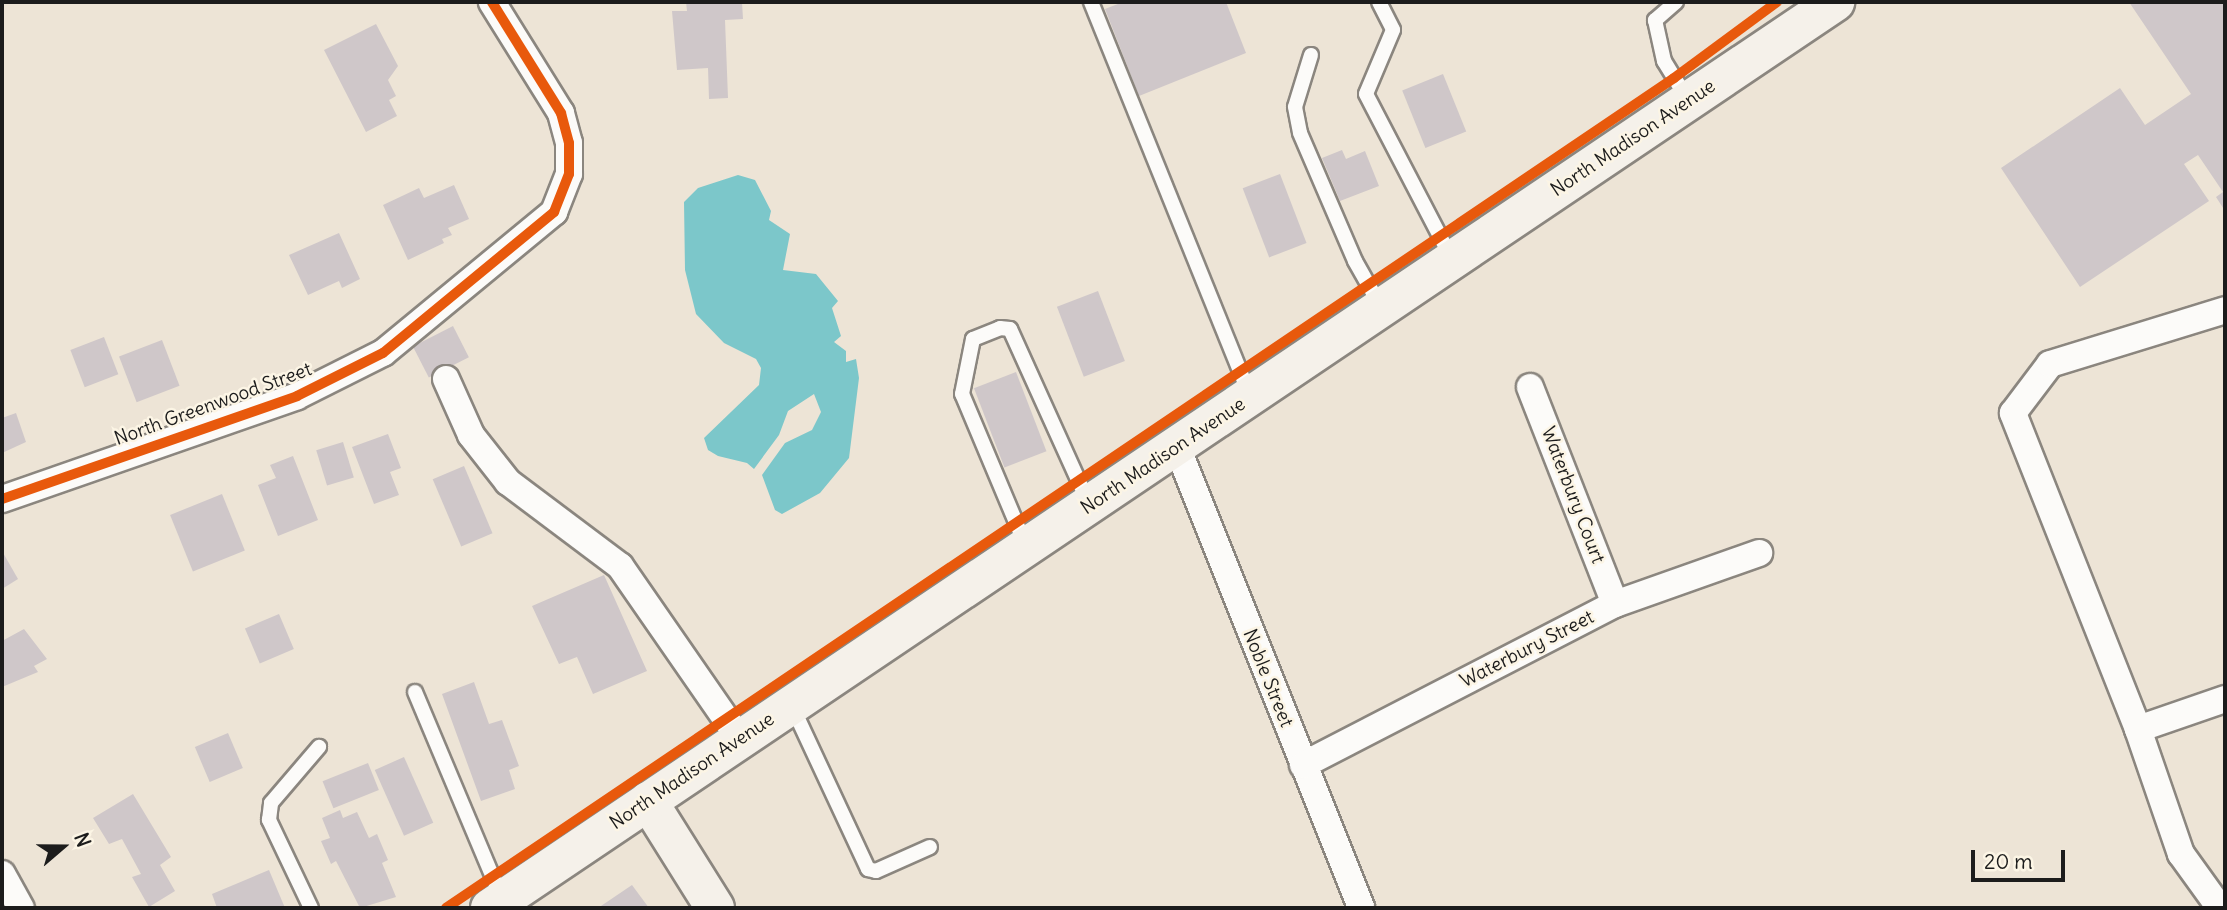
<!DOCTYPE html>
<style>
body{margin:0}
#map{position:relative;width:2227px;height:910px;overflow:hidden;background:#ede4d6;font-family:Delius,sans-serif}
div>[style]{position:absolute}
.water>*{inset:0;background:#7cc7ca}
.building>*{inset:0;background:#cfc7c9;transform-origin:0 0}
.roads{filter:drop-shadow(2px 0 #8b867f) drop-shadow(-2px 0 #8b867f) drop-shadow(0 2px #8b867f) drop-shadow(0 -2px #8b867f)}
.lane>*{height:14px;margin:-7px;padding:0 7px;transform-origin:7px;border-radius:7px;background:#fcfbf9}
.street>*{height:26px;margin:-13px;padding:0 13px;transform-origin:13px;border-radius:13px;background:#fcfbf9}
.secondary>*{height:38px;margin:-19px;padding:0 19px;transform-origin:19px;border-radius:19px;background:#f5f1ea}
.cycleway>*{height:10px;margin:-5px;padding:0 5px;transform-origin:5px;border-radius:5px;background:#e8590c}
span{translate:-50% -50%;white-space:nowrap;text-align:center;line-height:1.15;-webkit-text-stroke:5px #fcf5e5;paint-order:stroke}
.street-label{font-size:19px;color:#1c1c1c}
.frame{position:absolute;inset:0;border:4px solid #1c1c1c;pointer-events:none}
.north{position:absolute;left:28px;top:812px;width:70px;height:70px;-webkit-text-stroke:5px #fcf5e5;paint-order:stroke;rotate:70deg;font-size:19px;font-weight:700;line-height:28px;text-align:center;color:#1c1c1c}
.north::after{content:'';display:block;margin:auto;width:24px;height:32px;background:#1c1c1c;clip-path:polygon(50% 0,100% 100%,50% 72%,0 100%)}
.scale{position:absolute;left:1971px;top:850px;width:94px;height:32px;box-sizing:border-box;border:4px solid #1c1c1c;border-top:0;padding-left:9px;font-size:21px;line-height:24px;white-space:nowrap;color:#1c1c1c;-webkit-text-stroke:5px #fcf5e5;paint-order:stroke}
</style>
<div id="map">
<div class="water">
<div style="clip-path:polygon(738px 175px,755px 180px,771px 211px,769px 220px,790px 234px,783px 270px,816px 274px,838px 301px,832px 308px,841px 336px,834px 342px,846px 351px,846px 362px,856px 359px,859px 378px,849px 458px,820px 493px,782px 514px,775px 510px,762px 475px,785px 443px,812px 430px,821px 412px,814px 394px,788px 411px,779px 435px,754px 469px,747px 463px,718px 456px,708px 450px,704px 438px,759px 385px,761px 368px,756px 359px,724px 343px,696px 314px,685px 270px,684px 202px,698px 188px)"></div>
</div>
<div class="building">
<div style="clip-path:polygon(686px 2px,742px 2px,743px 19px,725px 20px,728px 98px,709px 99px,708px 68px,677px 70px,672px 11px,687px 11px)"></div>
<div style="clip-path:polygon(1123px 2px,1226px 2px,1246px 53px,1139px 96px,1105px 9px)"></div>
<div style="clip-path:polygon(2129px 2px,2225px 2px,2225px 211px,2216px 197px,2223px 192px,2198px 155px,2184px 164px,2209px 201px,2080px 287px,2001px 168px,2120px 88px,2145px 125px,2191px 94px)"></div>
<div style="clip-path:polygon(376px 24px,398px 66px,388px 80px,396px 96px,389px 100px,397px 116px,366px 132px,324px 50px)"></div>
<div style="left:1443px;top:74px;width:62px;height:44px;rotate:68deg"></div>
<div style="clip-path:polygon(1342px 150px,1346px 159px,1365px 151px,1379px 186px,1340px 201px,1322px 158px)"></div>
<div style="left:1280px;top:174px;width:74px;height:40px;rotate:69deg"></div>
<div style="clip-path:polygon(454px 185px,469px 219px,448px 228px,452px 235px,442px 239px,444px 243px,408px 260px,383px 205px,419px 188px,424px 198px)"></div>
<div style="clip-path:polygon(339px 233px,360px 279px,342px 288px,339px 281px,308px 295px,289px 255px)"></div>
<div style="left:1098px;top:291px;width:75px;height:44px;rotate:69deg"></div>
<div style="left:453px;top:326px;width:35px;height:45px;rotate:63deg"></div>
<div style="left:104px;top:337px;width:40px;height:36px;rotate:69deg"></div>
<div style="left:162px;top:340px;width:49px;height:46px;rotate:69deg"></div>
<div style="left:1016px;top:372px;width:85px;height:45px;rotate:69deg"></div>
<div style="clip-path:polygon(16px 413px,26px 442px,2px 453px,2px 418px)"></div>
<div style="clip-path:polygon(388px 434px,401px 468px,390px 472px,399px 495px,374px 504px,352px 447px)"></div>
<div style="left:343px;top:442px;width:37px;height:28px;rotate:73deg"></div>
<div style="clip-path:polygon(293px 456px,318px 520px,278px 536px,258px 485px,276px 478px,270px 465px)"></div>
<div style="left:464px;top:466px;width:73px;height:34px;rotate:67deg"></div>
<div style="left:222px;top:494px;width:61px;height:56px;rotate:68deg"></div>
<div style="clip-path:polygon(2px 551px,18px 579px,2px 589px)"></div>
<div style="clip-path:polygon(604px 575px,647px 671px,593px 694px,577px 657px,559px 664px,532px 606px)"></div>
<div style="left:279px;top:614px;width:38px;height:37px;rotate:67deg"></div>
<div style="clip-path:polygon(24px 629px,47px 659px,34px 666px,38px 672px,2px 687px,2px 641px)"></div>
<div style="clip-path:polygon(474px 682px,489px 724px,502px 720px,519px 766px,509px 770px,515px 789px,481px 801px,442px 694px)"></div>
<div style="left:228px;top:733px;width:38px;height:36px;rotate:67deg"></div>
<div style="left:404px;top:757px;width:72px;height:32px;rotate:66deg"></div>
<div style="left:368px;top:763px;width:29px;height:49px;rotate:68deg"></div>
<div style="clip-path:polygon(133px 794px,171px 857px,160px 865px,175px 891px,149px 907px,132px 877px,141px 874px,122px 839px,109px 844px,93px 818px)"></div>
<div style="clip-path:polygon(340px 810px,343px 818px,357px 812px,369px 838px,377px 834px,388px 860px,382px 863px,396px 897px,360px 908px,336px 861px,331px 864px,321px 841px,330px 838px,322px 818px)"></div>
<div style="clip-path:polygon(269px 870px,285px 908px,217px 908px,212px 894px)"></div>
<div style="clip-path:polygon(632px 885px,649px 908px,598px 908px)"></div>
</div>
<div class="roads">
<div class="lane">
<div style="left:1091px;top:2px;width:425px;rotate:68deg"></div>
<div style="left:1379px;top:2px;width:31px;rotate:63deg"></div>
<div style="left:1393px;top:30px;width:69px;rotate:112.9deg"></div>
<div style="left:1366px;top:94px;width:186px;rotate:62.5deg"></div>
<div style="left:1676px;top:2px;width:28px;rotate:139deg"></div>
<div style="left:1655px;top:20px;width:42px;rotate:77.6deg"></div>
<div style="left:1664px;top:61px;width:46px;rotate:58.4deg"></div>
<div style="left:1311px;top:55px;width:54px;rotate:107.1deg"></div>
<div style="left:1295px;top:107px;width:26px;rotate:79deg"></div>
<div style="left:1300px;top:133px;width:139px;rotate:66.7deg"></div>
<div style="left:1355px;top:261px;width:53px;rotate:60.5deg"></div>
<div style="left:1026px;top:546px;width:165px;rotate:-112.8deg"></div>
<div style="left:962px;top:394px;width:56px;rotate:-78.7deg"></div>
<div style="left:973px;top:339px;width:29px;rotate:-22deg"></div>
<div style="left:1000px;top:328px;width:10px;rotate:6deg"></div>
<div style="left:1010px;top:329px;width:192px;rotate:65.7deg"></div>
<div style="left:415px;top:692px;width:222px;rotate:67.2deg"></div>
<div style="left:792px;top:706px;width:180px;rotate:65deg"></div>
<div style="left:868px;top:869px;width:8px;rotate:14deg"></div>
<div style="left:876px;top:871px;width:59px;rotate:-24deg"></div>
<div style="left:311px;top:908px;width:98px;rotate:-115.5deg"></div>
<div style="left:269px;top:820px;width:17px;rotate:-83deg"></div>
<div style="left:271px;top:803px;width:74px;rotate:-49.4deg"></div>
</div>
<div class="street">
<div style="left:446px;top:379px;width:61px;rotate:65.9deg"></div>
<div style="left:471px;top:435px;width:60px;rotate:51.8deg"></div>
<div style="left:508px;top:482px;width:140px;rotate:36.9deg"></div>
<div style="left:620px;top:566px;width:211px;rotate:55.3deg"></div>
<div style="left:1530px;top:387px;width:233px;rotate:68.6deg"></div>
<div style="left:1177px;top:447px;width:496px;rotate:68.2deg"></div>
<div style="left:2px;top:499px;width:312px;rotate:-19.2deg"></div>
<div style="left:297px;top:396px;width:96px;rotate:-26.6deg"></div>
<div style="left:383px;top:353px;width:222px;rotate:-39.5deg"></div>
<div style="left:554px;top:212px;width:41px;rotate:-68.5deg"></div>
<div style="left:569px;top:174px;width:31px;rotate:-90deg"></div>
<div style="left:569px;top:143px;width:31px;rotate:-105deg"></div>
<div style="left:561px;top:113px;width:131px;rotate:-121.9deg"></div>
<div style="left:2138px;top:729px;width:92px;rotate:-19deg"></div>
<div style="left:1303px;top:765px;width:351px;rotate:-27.3deg"></div>
<div style="left:1615px;top:604px;width:153px;rotate:-19.5deg"></div>
<div style="left:2px;top:874px;width:39px;rotate:61deg"></div>
<div style="left:2220px;top:908px;width:67px;rotate:-125.8deg"></div>
<div style="left:2181px;top:854px;width:132px;rotate:-109deg"></div>
<div style="left:2138px;top:729px;width:340px;rotate:-111.6deg"></div>
<div style="left:2013px;top:413px;width:61px;rotate:-52.9deg"></div>
<div style="left:2050px;top:364px;width:183px;rotate:-17.1deg"></div>
</div>
<div class="secondary">
<div style="left:648px;top:801px;width:126px;rotate:57.9deg"></div>
<div style="left:490px;top:908px;width:1622px;rotate:-33.96deg"></div>
</div>
</div>
<div class="cycleway">
<div style="left:2px;top:499px;width:312px;rotate:-19.2deg"></div>
<div style="left:297px;top:396px;width:96px;rotate:-26.6deg"></div>
<div style="left:383px;top:353px;width:222px;rotate:-39.5deg"></div>
<div style="left:554px;top:212px;width:41px;rotate:-68.5deg"></div>
<div style="left:569px;top:174px;width:31px;rotate:-90deg"></div>
<div style="left:569px;top:143px;width:31px;rotate:-105deg"></div>
<div style="left:561px;top:113px;width:131px;rotate:-121.9deg"></div>
<div style="left:446px;top:908px;width:1482px;rotate:-34.05deg"></div>
<div style="left:1674px;top:78px;width:128px;rotate:-36.4deg"></div>
</div>
<div class="street-label">
<span style="left:1633px;top:138px;rotate:-34deg">North Madison Avenue</span>
<span style="left:213px;top:404px;rotate:-20deg">North Greenwood Street</span>
<span style="left:1163px;top:456px;rotate:-34deg">North Madison Avenue</span>
<span style="left:1573px;top:495px;rotate:69deg">Waterbury Court</span>
<span style="left:1527px;top:649px;rotate:-27deg">Waterbury Street</span>
<span style="left:1268px;top:678px;rotate:68deg">Noble Street</span>
<span style="left:692px;top:771px;rotate:-34deg">North Madison Avenue</span>
</div>
<div class="frame"></div>
<div class="north">N</div>
<div class="scale">20 m</div>
</div>
